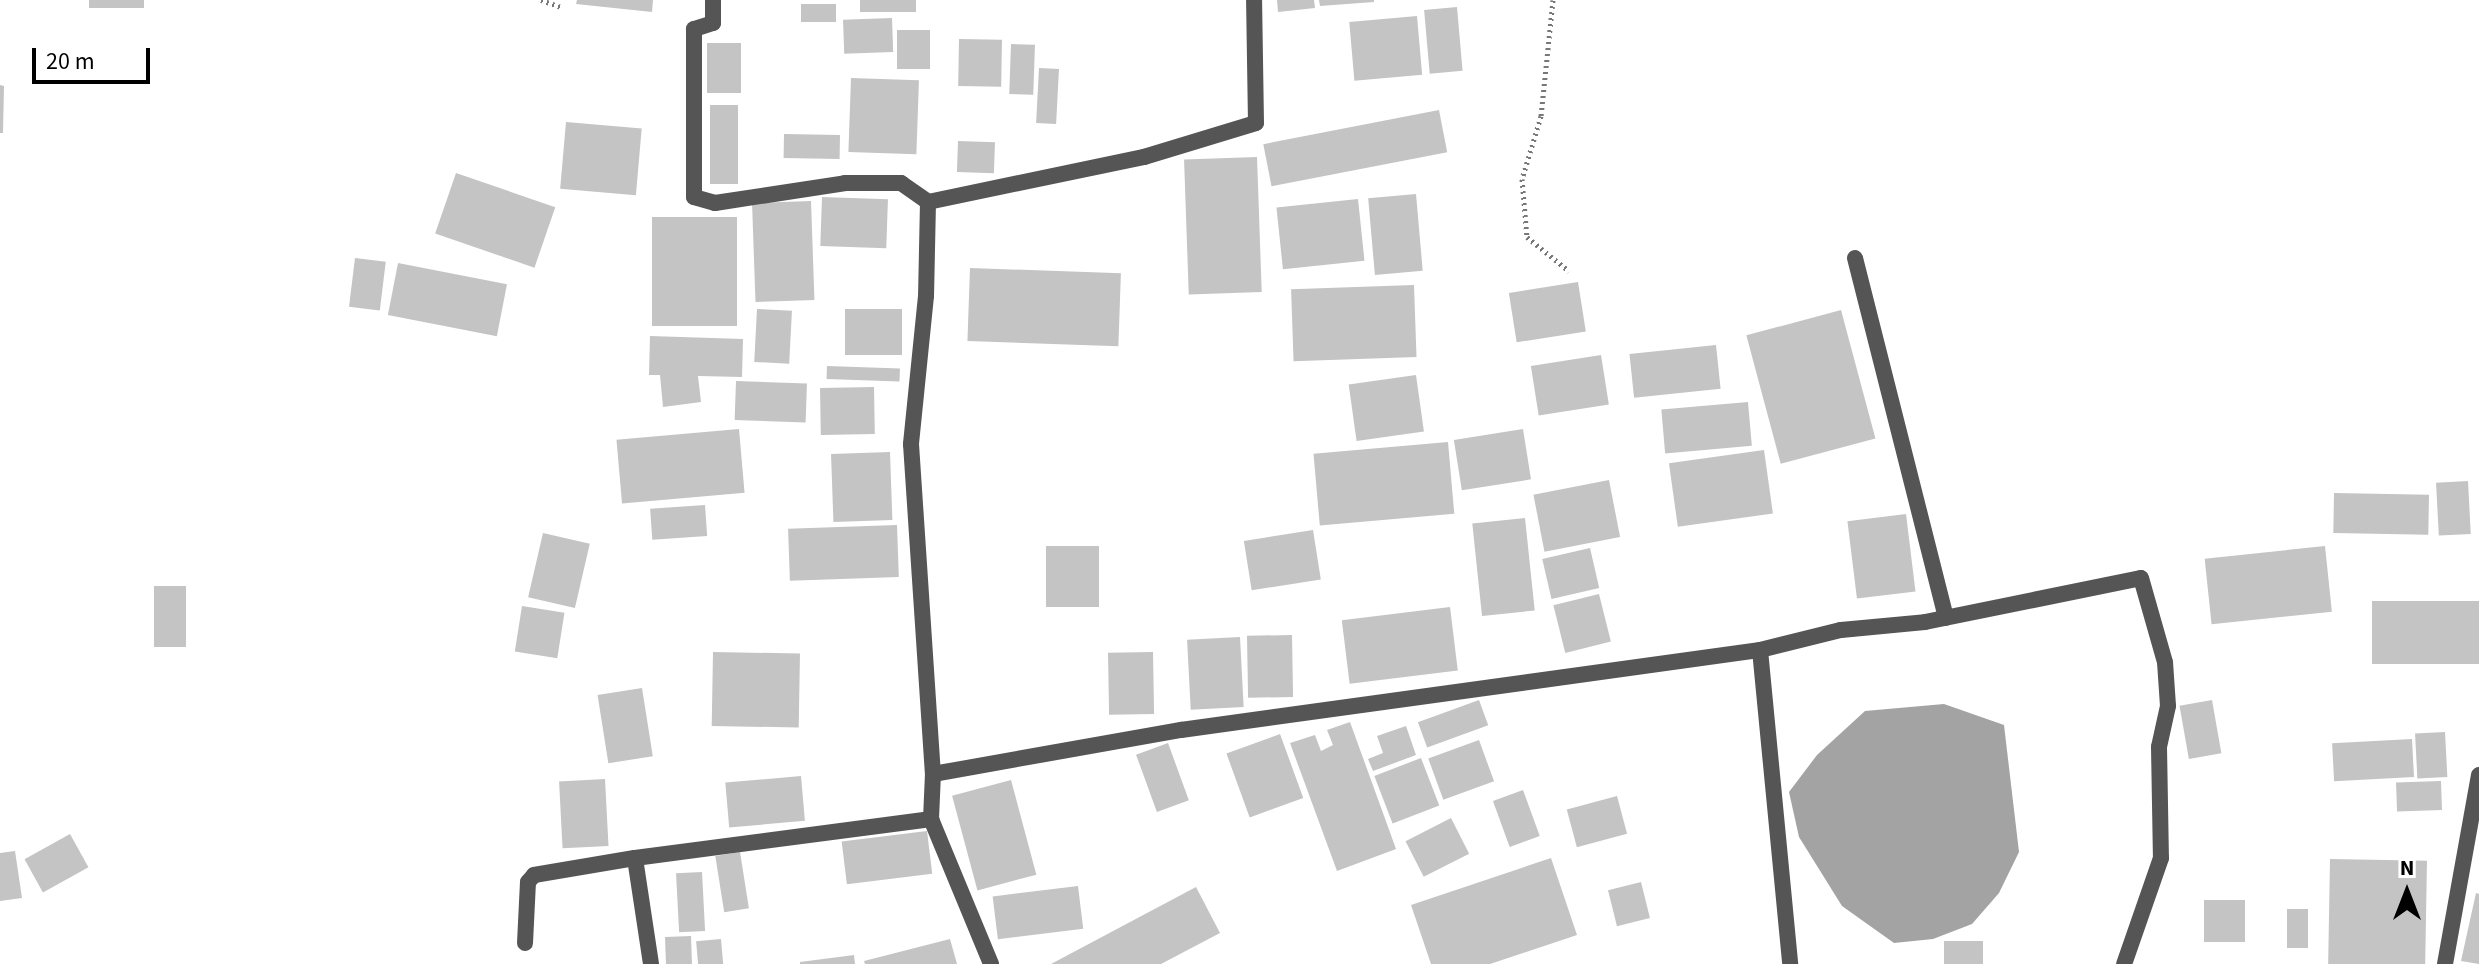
<!DOCTYPE html>
<style>
body{margin:0}
#map{position:relative;width:2479px;height:964px;overflow:hidden;background:#fff;font-family:"Source Sans 3",sans-serif}
div>[style]{position:absolute}
.water>*{inset:0;background:#a3a3a3}
.building>*{inset:0;background:#c4c4c4;transform-origin:0 0}
.path>*{height:5px;margin-top:-2.5px;transform-origin:0;background:repeating-linear-gradient(90deg,#777 0 2px,transparent 0 6px)}
.minor>*{height:16px;margin:-8px;padding:0 8px;transform-origin:8px;border-radius:8px;background:#555}
span{translate:-50% -50%;white-space:nowrap;text-align:center;line-height:1.15;-webkit-text-stroke:6px #fff;paint-order:stroke}
.north{position:absolute;left:2367px;top:852px;width:80px;height:80px;-webkit-text-stroke:6px #fff;paint-order:stroke;rotate:0deg;font-size:22px;font-weight:700;line-height:32px;text-align:center;color:#000}
.north::after{content:'';display:block;margin:auto;width:28px;height:36px;background:#000;clip-path:polygon(50% 0,100% 100%,50% 72%,0 100%)}
.scale{position:absolute;left:32px;top:48px;width:118px;height:36px;box-sizing:border-box;border:4px solid #000;border-top:0;padding-left:10px;font-size:24px;line-height:28px;white-space:nowrap;color:#000;-webkit-text-stroke:6px #fff;paint-order:stroke}
</style>
<div id="map">
<div class="water">
<div style="clip-path:polygon(1944px 704px,2004px 725px,2019px 852px,1999px 893px,1972px 924px,1933px 939px,1894px 943px,1842px 906px,1799px 837px,1789px 792px,1817px 755px,1865px 711px)"></div>
</div>
<div class="building">
<div style="left:89px;top:0;width:55px;height:8px"></div>
<div style="clip-path:polygon(577px 0,653px 0,652px 12px,576px 4px)"></div>
<div style="left:860px;top:0;width:56px;height:12px"></div>
<div style="clip-path:polygon(1277px 0,1314px 0,1315px 8px,1278px 12px)"></div>
<div style="clip-path:polygon(1319px 0,1374px 0,1374px 2px,1320px 6px)"></div>
<div style="left:801px;top:4px;width:35px;height:18px"></div>
<div style="left:1457px;top:7px;width:64px;height:33px;rotate:85deg"></div>
<div style="left:1417px;top:16px;width:59px;height:68px;rotate:85deg"></div>
<div style="left:892px;top:18px;width:34px;height:49px;rotate:88deg"></div>
<div style="left:897px;top:30px;width:33px;height:39px"></div>
<div style="left:959px;top:39px;width:43px;height:47px;rotate:1deg"></div>
<div style="left:707px;top:43px;width:34px;height:50px"></div>
<div style="left:1011px;top:44px;width:24px;height:50px;rotate:2deg"></div>
<div style="left:1039px;top:68px;width:20px;height:55px;rotate:3deg"></div>
<div style="left:851px;top:78px;width:68px;height:74px;rotate:2deg"></div>
<div style="clip-path:polygon(0 85px,4px 86px,3px 133px,0 133px)"></div>
<div style="left:710px;top:105px;width:28px;height:79px"></div>
<div style="left:1439px;top:110px;width:43px;height:179px;rotate:79deg"></div>
<div style="left:566px;top:122px;width:76px;height:67px;rotate:5deg"></div>
<div style="left:784px;top:134px;width:56px;height:24px;rotate:1deg"></div>
<div style="left:958px;top:141px;width:37px;height:31px;rotate:2deg"></div>
<div style="left:1257px;top:157px;width:135px;height:73px;rotate:88deg"></div>
<div style="left:456px;top:173px;width:105px;height:64px;rotate:19deg"></div>
<div style="left:1416px;top:194px;width:77px;height:48px;rotate:85deg"></div>
<div style="left:822px;top:197px;width:66px;height:49px;rotate:2deg"></div>
<div style="left:1358px;top:199px;width:62px;height:82px;rotate:84deg"></div>
<div style="left:811px;top:201px;width:99px;height:59px;rotate:88deg"></div>
<div style="left:652px;top:217px;width:85px;height:109px"></div>
<div style="left:355px;top:258px;width:31px;height:49px;rotate:7deg"></div>
<div style="left:398px;top:263px;width:111px;height:53px;rotate:11deg"></div>
<div style="left:970px;top:268px;width:151px;height:73px;rotate:2deg"></div>
<div style="left:1578px;top:282px;width:50px;height:70px;rotate:81deg"></div>
<div style="left:1414px;top:285px;width:72px;height:123px;rotate:88deg"></div>
<div style="left:757px;top:309px;width:35px;height:53px;rotate:3deg"></div>
<div style="left:902px;top:309px;width:46px;height:57px;rotate:90deg"></div>
<div style="left:1841px;top:310px;width:133px;height:98px;rotate:75deg"></div>
<div style="clip-path:polygon(650px 336px,743px 339px,742px 377px,698px 376px,701px 402px,663px 407px,660px 375px,649px 375px)"></div>
<div style="left:1716px;top:345px;width:44px;height:87px;rotate:84deg"></div>
<div style="left:1601px;top:355px;width:50px;height:71px;rotate:81deg"></div>
<div style="left:827px;top:366px;width:73px;height:13px;rotate:2deg"></div>
<div style="left:1416px;top:375px;width:57px;height:68px;rotate:82deg"></div>
<div style="left:736px;top:381px;width:71px;height:39px;rotate:2deg"></div>
<div style="left:874px;top:387px;width:47px;height:54px;rotate:89deg"></div>
<div style="left:1748px;top:402px;width:44px;height:87px;rotate:85deg"></div>
<div style="left:739px;top:429px;width:64px;height:123px;rotate:85deg"></div>
<div style="left:1523px;top:429px;width:51px;height:70px;rotate:81deg"></div>
<div style="left:1448px;top:442px;width:72px;height:135px;rotate:85deg"></div>
<div style="left:1764px;top:450px;width:64px;height:96px;rotate:82deg"></div>
<div style="left:890px;top:452px;width:68px;height:59px;rotate:88deg"></div>
<div style="left:1609px;top:480px;width:58px;height:77px;rotate:79deg"></div>
<div style="left:2468px;top:481px;width:53px;height:32px;rotate:87deg"></div>
<div style="left:2334px;top:493px;width:95px;height:40px;rotate:1deg"></div>
<div style="left:705px;top:505px;width:31px;height:55px;rotate:86deg"></div>
<div style="left:1906px;top:514px;width:78px;height:59px;rotate:83deg"></div>
<div style="left:1525px;top:518px;width:93px;height:53px;rotate:84deg"></div>
<div style="left:897px;top:525px;width:52px;height:109px;rotate:88deg"></div>
<div style="left:1313px;top:530px;width:50px;height:70px;rotate:81deg"></div>
<div style="left:543px;top:533px;width:48px;height:66px;rotate:13deg"></div>
<div style="left:1046px;top:546px;width:53px;height:61px"></div>
<div style="left:2325px;top:546px;width:66px;height:121px;rotate:84deg"></div>
<div style="left:1590px;top:548px;width:41px;height:49px;rotate:77deg"></div>
<div style="left:154px;top:586px;width:32px;height:61px"></div>
<div style="left:1599px;top:594px;width:49px;height:47px;rotate:76deg"></div>
<div style="left:2479px;top:601px;width:63px;height:107px;rotate:90deg"></div>
<div style="left:522px;top:606px;width:43px;height:46px;rotate:9deg"></div>
<div style="left:1450px;top:607px;width:64px;height:109px;rotate:83deg"></div>
<div style="left:1292px;top:635px;width:62px;height:45px;rotate:89deg"></div>
<div style="left:1240px;top:637px;width:70px;height:53px;rotate:87deg"></div>
<div style="left:713px;top:652px;width:87px;height:74px;rotate:1deg"></div>
<div style="left:1153px;top:652px;width:62px;height:45px;rotate:89deg"></div>
<div style="left:642px;top:688px;width:69px;height:45px;rotate:81deg"></div>
<div style="left:1479px;top:700px;width:27px;height:65px;rotate:70deg"></div>
<div style="left:2212px;top:700px;width:54px;height:33px;rotate:80deg"></div>
<div style="clip-path:polygon(1350px 722px,1396px 849px,1337px 871px,1290px 743px,1315px 735px,1321px 751px,1333px 745px,1327px 730px)"></div>
<div style="clip-path:polygon(1406px 726px,1416px 755px,1373px 771px,1368px 759px,1383px 753px,1377px 736px)"></div>
<div style="left:2445px;top:732px;width:45px;height:30px;rotate:87deg"></div>
<div style="left:1280px;top:734px;width:68px;height:57px;rotate:70deg"></div>
<div style="left:2412px;top:739px;width:38px;height:80px;rotate:87deg"></div>
<div style="left:1479px;top:740px;width:44px;height:54px;rotate:70deg"></div>
<div style="left:1168px;top:743px;width:61px;height:34px;rotate:70deg"></div>
<div style="left:1421px;top:758px;width:51px;height:50px;rotate:69deg"></div>
<div style="left:801px;top:776px;width:45px;height:76px;rotate:85deg"></div>
<div style="left:605px;top:779px;width:67px;height:46px;rotate:87deg"></div>
<div style="left:1011px;top:780px;width:98px;height:61px;rotate:75deg"></div>
<div style="left:2441px;top:781px;width:29px;height:45px;rotate:88deg"></div>
<div style="left:1523px;top:790px;width:49px;height:32px;rotate:70deg"></div>
<div style="left:1617px;top:796px;width:39px;height:52px;rotate:75deg"></div>
<div style="left:1451px;top:818px;width:40px;height:51px;rotate:63deg"></div>
<div style="left:927px;top:831px;width:43px;height:86px;rotate:83deg"></div>
<div style="left:70px;top:834px;width:38px;height:52px;rotate:61deg"></div>
<div style="clip-path:polygon(15px 851px,22px 898px,0 901px,0 853px)"></div>
<div style="left:740px;top:852px;width:57px;height:25px;rotate:81deg"></div>
<div style="clip-path:polygon(1551px 858px,1577px 935px,1490px 964px,1431px 964px,1411px 905px)"></div>
<div style="left:2330px;top:859px;width:97px;height:105px;rotate:1deg"></div>
<div style="left:702px;top:872px;width:59px;height:26px;rotate:87deg"></div>
<div style="left:1641px;top:882px;width:37px;height:34px;rotate:76deg"></div>
<div style="left:1078px;top:886px;width:43px;height:86px;rotate:83deg"></div>
<div style="clip-path:polygon(1196px 887px,1220px 933px,1161px 964px,1051px 964px)"></div>
<div style="clip-path:polygon(2476px 893px,2479px 894px,2479px 964px,2461px 961px)"></div>
<div style="left:2204px;top:900px;width:41px;height:42px"></div>
<div style="left:2308px;top:909px;width:39px;height:21px;rotate:90deg"></div>
<div style="left:691px;top:936px;width:28px;height:26px;rotate:88deg"></div>
<div style="left:721px;top:939px;width:25px;height:25px;rotate:85deg"></div>
<div style="clip-path:polygon(950px 939px,957px 964px,865px 964px,864px 961px)"></div>
<div style="left:1944px;top:941px;width:39px;height:23px"></div>
<div style="clip-path:polygon(854px 955px,855px 964px,800px 964px,800px 962px)"></div>
</div>
<div class="path">
<div style="left:541px;top:0;width:21px;rotate:19deg"></div>
<div style="left:1553px;top:0;width:117px;rotate:95.9deg"></div>
<div style="left:1541px;top:116px;width:66px;rotate:106.8deg"></div>
<div style="left:1522px;top:179px;width:58px;rotate:85.1deg"></div>
<div style="left:1527px;top:237px;width:54px;rotate:39deg"></div>
</div>
<div class="minor">
<div style="left:713px;top:0;width:23px;rotate:90deg"></div>
<div style="left:713px;top:23px;width:20px;rotate:162deg"></div>
<div style="left:694px;top:29px;width:168px;rotate:90deg"></div>
<div style="left:694px;top:197px;width:22px;rotate:16deg"></div>
<div style="left:715px;top:203px;width:132px;rotate:-8.7deg"></div>
<div style="left:845px;top:183px;width:56px"></div>
<div style="left:901px;top:183px;width:33px;rotate:35deg"></div>
<div style="left:928px;top:202px;width:94px;rotate:91.2deg"></div>
<div style="left:926px;top:296px;width:149px;rotate:95.8deg"></div>
<div style="left:911px;top:444px;width:331px;rotate:86.2deg"></div>
<div style="left:933px;top:774px;width:252px;rotate:-10.1deg"></div>
<div style="left:1181px;top:730px;width:585px;rotate:-7.87deg"></div>
<div style="left:1760px;top:650px;width:83px;rotate:-13.9deg"></div>
<div style="left:1841px;top:630px;width:84px;rotate:-5.4deg"></div>
<div style="left:1925px;top:622px;width:220px;rotate:-11.5deg"></div>
<div style="left:2141px;top:578px;width:87px;rotate:74.1deg"></div>
<div style="left:2165px;top:662px;width:44px;rotate:86.1deg"></div>
<div style="left:2168px;top:706px;width:42px;rotate:102.4deg"></div>
<div style="left:2159px;top:747px;width:111px;rotate:89deg"></div>
<div style="left:2161px;top:858px;width:112px;rotate:109.2deg"></div>
<div style="left:928px;top:202px;width:221px;rotate:-11.8deg"></div>
<div style="left:1144px;top:157px;width:117px;rotate:-16.9deg"></div>
<div style="left:1256px;top:123px;width:123px;rotate:-90.9deg"></div>
<div style="left:1855px;top:258px;width:371px;rotate:75.8deg"></div>
<div style="left:1760px;top:650px;width:315px;rotate:84.5deg"></div>
<div style="left:931px;top:819px;width:157px;rotate:67.5deg"></div>
<div style="left:525px;top:943px;width:61px;rotate:-87.2deg"></div>
<div style="left:528px;top:882px;width:9px;rotate:-49deg"></div>
<div style="left:534px;top:875px;width:102px;rotate:-9.6deg"></div>
<div style="left:651px;top:964px;width:107px;rotate:-98.6deg"></div>
<div style="left:635px;top:858px;width:299px;rotate:-7.5deg"></div>
<div style="left:931px;top:819px;width:45px;rotate:-87.5deg"></div>
<div style="left:2445px;top:964px;width:192px;rotate:-79.8deg"></div>
</div>
<div class="north">N</div>
<div class="scale">20 m</div>
</div>
